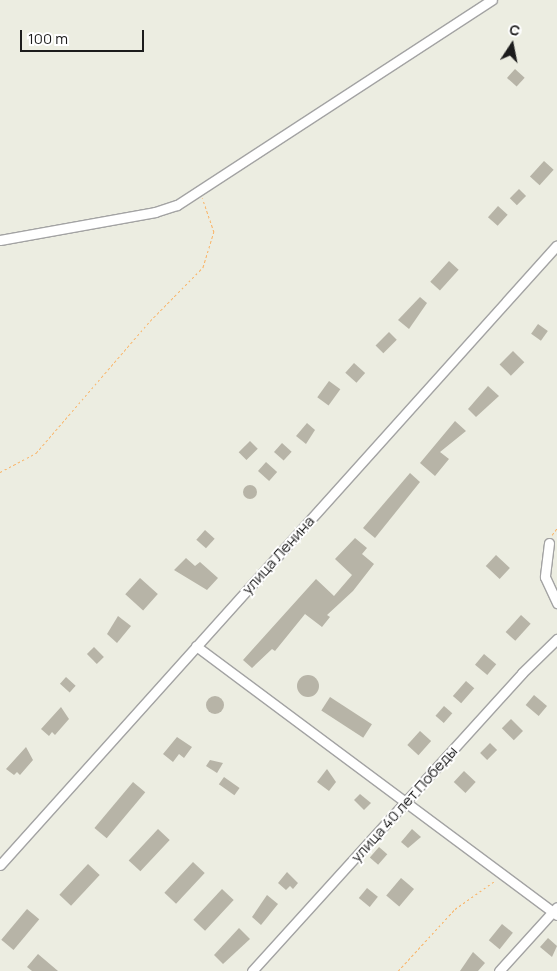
<!DOCTYPE html>
<meta charset="utf-8">
<style>
body{margin:0}
#map{position:relative;width:557px;height:971px;overflow:hidden;background:#ecede1;font-family:Manrope,sans-serif}
div>[style]{position:absolute}
.building>*{inset:0;background:#b7b4a7;transform-origin:0 0}
.round{border-radius:50%}
.path>*{height:1px;margin-top:-0.5px;transform-origin:0;background:repeating-linear-gradient(90deg,#f9b467 0 2.5px,transparent 0 5px)}
.roads{filter:drop-shadow(1px 0 #a3a3a3) drop-shadow(-1px 0 #a3a3a3) drop-shadow(0 1px #a3a3a3) drop-shadow(0 -1px #a3a3a3)}
.minor>*{height:9px;margin:-4.5px;padding:0 4.5px;transform-origin:4.5px;border-radius:4.5px;background:#fff}
span{translate:-50% -50%;white-space:nowrap;text-align:center;line-height:1.15;-webkit-text-stroke:4px #fff;paint-order:stroke}
.street-label{font-size:15px;color:#1c1c1c}
.north{position:absolute;left:487px;top:20px;width:50px;height:50px;-webkit-text-stroke:4px #fff;paint-order:stroke;rotate:11deg;font-size:14px;font-weight:700;line-height:20px;text-align:center;color:#1c1c1c}
.north::after{content:'';display:block;margin:auto;width:18px;height:22px;background:#1c1c1c;clip-path:polygon(50% 0,100% 100%,50% 72%,0 100%)}
.scale{position:absolute;left:20px;top:30px;width:124px;height:22px;box-sizing:border-box;border:2px solid #1c1c1c;border-top:0;padding-left:6px;font-size:15px;line-height:18px;white-space:nowrap;color:#1c1c1c;-webkit-text-stroke:4px #fff;paint-order:stroke}
</style>
<div id="map">
<div class="building">
<div style="left:515px;top:69px;width:13px;height:12px;rotate:42deg"></div>
<div style="left:544px;top:161px;width:13px;height:21px;rotate:42deg"></div>
<div style="left:519px;top:189px;width:10px;height:13px;rotate:45deg"></div>
<div style="left:498px;top:206px;width:13px;height:15px;rotate:42deg"></div>
<div style="left:449px;top:261px;width:13px;height:28px;rotate:42deg"></div>
<div style="clip-path:polygon(420px 297px,427px 303px,409px 329px,398px 320px)"></div>
<div style="left:538px;top:324px;width:12px;height:12px;rotate:35deg"></div>
<div style="left:389px;top:332px;width:11px;height:19px;rotate:45deg"></div>
<div style="left:513px;top:351px;width:16px;height:19px;rotate:45deg"></div>
<div style="left:354px;top:363px;width:15px;height:13px;rotate:42deg"></div>
<div style="left:329px;top:381px;width:14px;height:20px;rotate:36deg"></div>
<div style="clip-path:polygon(488px 386px,499px 396px,476px 417px,468px 409px)"></div>
<div style="clip-path:polygon(455px 421px,466px 431px,440px 452px,449px 459px,435px 476px,420px 463px)"></div>
<div style="clip-path:polygon(307px 423px,315px 430px,306px 444px,296px 436px)"></div>
<div style="left:250px;top:441px;width:11px;height:16px;rotate:45deg"></div>
<div style="left:282px;top:443px;width:13px;height:12px;rotate:42deg"></div>
<div style="left:266px;top:462px;width:15px;height:12px;rotate:42deg"></div>
<div style="clip-path:polygon(410px 473px,420px 482px,375px 538px,363px 528px)"></div>
<div class="round" style="left:243px;top:485px;width:14px;height:14px"></div>
<div style="left:205px;top:530px;width:13px;height:13px;rotate:42deg"></div>
<div style="clip-path:polygon(355px 538px,367px 548px,362px 554px,374px 564px,353px 591px,327px 615px,330px 617px,322px 627px,305px 614px,275px 651px,272px 649px,252px 668px,243px 660px,316px 579px,334px 596px,352px 575px,335px 559px)"></div>
<div style="left:496px;top:555px;width:19px;height:15px;rotate:43deg"></div>
<div style="clip-path:polygon(186px 558px,195px 566px,200px 562px,218px 578px,207px 590px,174px 570px)"></div>
<div style="left:140px;top:578px;width:24px;height:22px;rotate:42deg"></div>
<div style="left:521px;top:615px;width:13px;height:23px;rotate:42deg"></div>
<div style="clip-path:polygon(118px 616px,131px 626px,117px 643px,107px 634px)"></div>
<div style="left:94px;top:647px;width:14px;height:10px;rotate:45deg"></div>
<div style="left:484px;top:654px;width:16px;height:14px;rotate:40deg"></div>
<div class="round" style="left:297px;top:675px;width:22px;height:22px"></div>
<div style="left:66px;top:677px;width:13px;height:9px;rotate:42deg"></div>
<div style="left:466px;top:681px;width:11px;height:20px;rotate:41deg"></div>
<div style="left:534px;top:695px;width:17px;height:13px;rotate:40deg"></div>
<div class="round" style="left:206px;top:696px;width:18px;height:18px"></div>
<div style="left:330px;top:697px;width:50px;height:16px;rotate:33deg"></div>
<div style="left:444px;top:706px;width:11px;height:13px;rotate:41deg"></div>
<div style="clip-path:polygon(61px 707px,69px 719px,55px 735px,52px 732px,49px 736px,41px 729px)"></div>
<div style="left:511px;top:719px;width:17px;height:13px;rotate:45deg"></div>
<div style="left:420px;top:731px;width:15px;height:19px;rotate:42deg"></div>
<div style="clip-path:polygon(177px 737px,192px 747px,184px 758px,179px 754px,173px 762px,163px 754px)"></div>
<div style="left:490px;top:743px;width:10px;height:14px;rotate:45deg"></div>
<div style="clip-path:polygon(26px 747px,33px 760px,20px 775px,17px 772px,14px 775px,6px 769px)"></div>
<div style="clip-path:polygon(210px 760px,223px 763px,217px 773px,206px 766px)"></div>
<div style="clip-path:polygon(327px 769px,336px 782px,329px 791px,317px 782px)"></div>
<div style="left:464px;top:771px;width:16px;height:15px;rotate:43deg"></div>
<div style="left:224px;top:777px;width:19px;height:9px;rotate:35deg"></div>
<div style="left:133px;top:782px;width:16px;height:60px;rotate:40deg"></div>
<div style="clip-path:polygon(360px 794px,371px 803px,364px 810px,354px 800px)"></div>
<div style="left:158px;top:829px;width:16px;height:43px;rotate:43deg"></div>
<div style="clip-path:polygon(412px 829px,421px 837px,408px 848px,401px 842px)"></div>
<div style="left:379px;top:847px;width:11px;height:14px;rotate:41deg"></div>
<div style="left:193px;top:862px;width:16px;height:42px;rotate:43deg"></div>
<div style="left:88px;top:864px;width:16px;height:42px;rotate:43deg"></div>
<div style="clip-path:polygon(287px 872px,298px 883px,293px 889px,290px 886px,286px 890px,278px 883px)"></div>
<div style="left:401px;top:878px;width:17px;height:23px;rotate:40deg"></div>
<div style="left:367px;top:888px;width:14px;height:13px;rotate:39deg"></div>
<div style="left:222px;top:889px;width:16px;height:42px;rotate:43deg"></div>
<div style="clip-path:polygon(267px 895px,278px 904px,261px 925px,252px 917px)"></div>
<div style="left:27px;top:909px;width:16px;height:40px;rotate:40deg"></div>
<div style="left:502px;top:924px;width:14px;height:21px;rotate:39deg"></div>
<div style="clip-path:polygon(239px 928px,250px 939px,223px 964px,214px 955px)"></div>
<div style="clip-path:polygon(548px 938px,557px 946px,552px 957px,540px 947px)"></div>
<div style="clip-path:polygon(473px 952px,485px 963px,478px 971px,460px 971px)"></div>
<div style="clip-path:polygon(38px 954px,58px 971px,32px 971px,27px 967px)"></div>
</div>
<div class="path">
<div style="left:0;top:472px;width:41px;rotate:-27.8deg"></div>
<div style="left:36px;top:453px;width:174px;rotate:-49.2deg"></div>
<div style="left:150px;top:321px;width:76px;rotate:-45.5deg"></div>
<div style="left:203px;top:267px;width:37px;rotate:-73deg"></div>
<div style="left:214px;top:232px;width:36px;rotate:-109deg"></div>
<div style="left:552px;top:535px;width:9px;rotate:-54deg"></div>
<div style="left:398px;top:971px;width:84px;rotate:-47.4deg"></div>
<div style="left:455px;top:909px;width:50px;rotate:-35.3deg"></div>
</div>
<div class="roads">
<div class="minor">
<div style="left:0;top:240px;width:158px;rotate:-10.2deg"></div>
<div style="left:155px;top:212px;width:23px;rotate:-18deg"></div>
<div style="left:177px;top:205px;width:376px;rotate:-33.1deg"></div>
<div style="left:549px;top:543px;width:34px;rotate:97deg"></div>
<div style="left:545px;top:577px;width:29px;rotate:65deg"></div>
<div style="left:196px;top:646px;width:450px;rotate:36.7deg"></div>
<div style="left:0;top:865px;width:833px;rotate:-48.06deg"></div>
<div style="left:252px;top:971px;width:402px;rotate:-47.8deg"></div>
<div style="left:522px;top:673px;width:49px;rotate:-44.2deg"></div>
<div style="left:499px;top:971px;width:86px;rotate:-47.8deg"></div>
</div>
</div>
<div class="street-label">
<span style="left:278px;top:555px;rotate:-48deg">улица Ленина</span>
<span style="left:404px;top:804px;rotate:-48deg">улица 40 лет Победы</span>
</div>
<div class="north">С</div>
<div class="scale">100 m</div>
</div>
